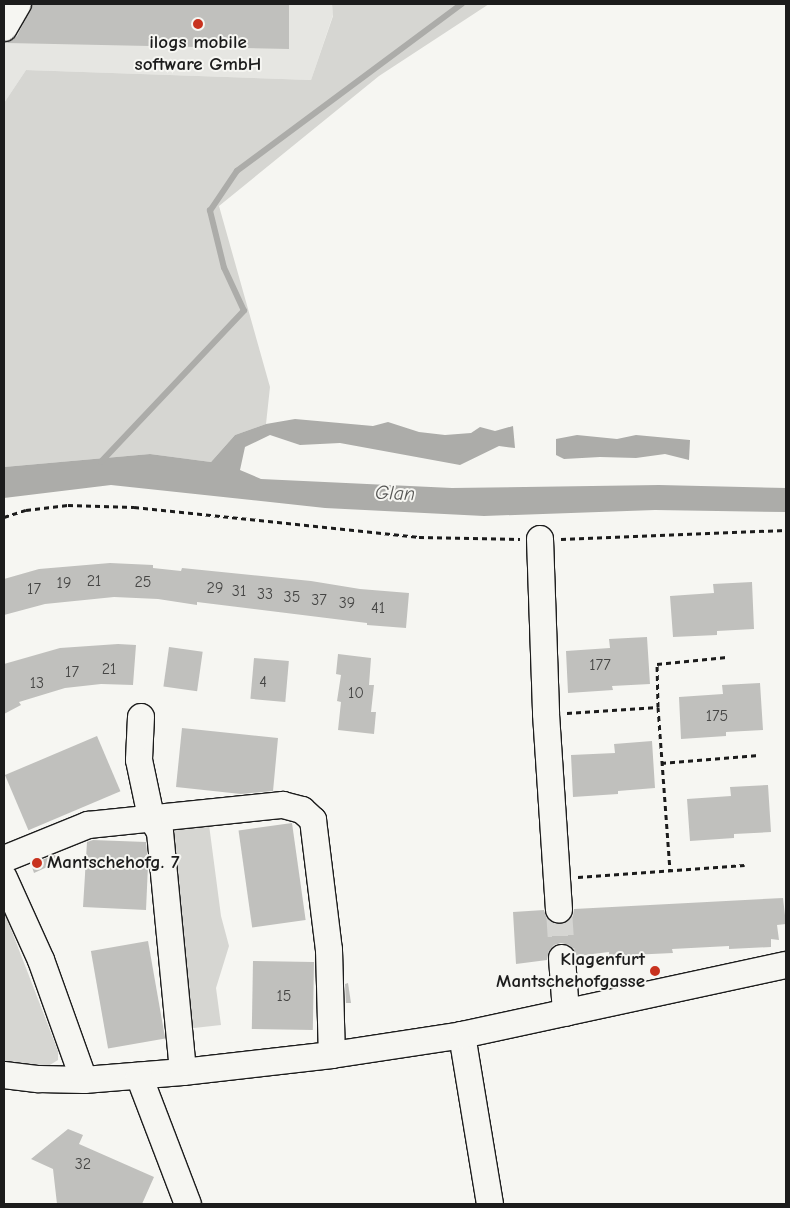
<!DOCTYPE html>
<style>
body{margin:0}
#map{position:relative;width:790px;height:1208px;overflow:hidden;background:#f6f6f2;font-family:"Comic Neue",sans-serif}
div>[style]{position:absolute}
.built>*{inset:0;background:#e6e6e2}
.green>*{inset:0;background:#d6d6d2}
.water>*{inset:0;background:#acaca9}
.stream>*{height:5.5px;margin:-2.75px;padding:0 2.75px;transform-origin:2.75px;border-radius:2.75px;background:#acaca9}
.building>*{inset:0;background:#c0c0bd;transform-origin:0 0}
.minor-tunnel>*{height:26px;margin-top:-13px;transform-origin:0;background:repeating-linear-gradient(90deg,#d5d5d2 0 26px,transparent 0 39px)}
.path>*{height:3px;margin-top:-1.5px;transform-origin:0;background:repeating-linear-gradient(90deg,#1c1c1c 0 5px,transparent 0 9px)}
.roads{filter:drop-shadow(1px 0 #1c1c1c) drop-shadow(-1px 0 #1c1c1c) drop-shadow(0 1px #1c1c1c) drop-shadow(0 -1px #1c1c1c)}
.minor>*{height:26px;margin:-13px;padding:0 13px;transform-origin:13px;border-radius:13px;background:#f6f6f2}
.dots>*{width:14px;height:14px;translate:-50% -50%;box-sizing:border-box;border:2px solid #f6f6f2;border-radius:50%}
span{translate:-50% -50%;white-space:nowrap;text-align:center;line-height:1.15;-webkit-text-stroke:4px #f6f6f2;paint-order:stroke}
.number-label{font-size:16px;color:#454544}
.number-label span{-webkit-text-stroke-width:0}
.poi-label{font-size:19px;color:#1c1c1c;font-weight:700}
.left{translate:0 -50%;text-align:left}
.right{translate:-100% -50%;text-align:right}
.water-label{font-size:20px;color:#565654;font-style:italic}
.frame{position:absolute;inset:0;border:5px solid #1c1c1c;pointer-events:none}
</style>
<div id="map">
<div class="built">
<div style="clip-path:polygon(4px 4px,332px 4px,333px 15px,311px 80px,26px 70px,4px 103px)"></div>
</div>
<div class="green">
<div style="clip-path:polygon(332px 4px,489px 4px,379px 76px,219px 206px,270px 387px,266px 424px,235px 435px,211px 462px,150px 454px,4px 467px,4px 103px,26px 70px,311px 80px,333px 16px)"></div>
<div style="clip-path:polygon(208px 817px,221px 916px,229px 946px,216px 988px,221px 1025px,185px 1029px,168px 826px)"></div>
<div style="clip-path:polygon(4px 911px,58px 1051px,58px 1060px,45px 1068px,4px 1063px)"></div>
</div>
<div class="water">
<div style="clip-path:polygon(295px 419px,373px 426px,388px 422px,419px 432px,445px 435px,471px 433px,480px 427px,495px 431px,513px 426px,515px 448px,499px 446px,460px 465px,340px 443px,300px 445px,270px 435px,245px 447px,240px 470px,261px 479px,452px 488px,659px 485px,786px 488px,786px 512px,655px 510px,484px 516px,325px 508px,111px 485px,4px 498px,4px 467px,150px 454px,211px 462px,235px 435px,266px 424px)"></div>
<div style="clip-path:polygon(577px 435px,617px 439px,636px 435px,690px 440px,689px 460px,665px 454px,636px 458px,600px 457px,564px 459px,556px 455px,556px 439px)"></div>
</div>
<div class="stream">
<div style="left:101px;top:462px;width:208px;rotate:-46.6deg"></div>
<div style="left:244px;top:311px;width:47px;rotate:-114.9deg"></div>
<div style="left:224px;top:268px;width:59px;rotate:-103.8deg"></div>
<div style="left:210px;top:211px;width:48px;rotate:-56deg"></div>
<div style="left:237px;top:171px;width:280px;rotate:-36.6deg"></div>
</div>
<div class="building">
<div style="clip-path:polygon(33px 4px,289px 4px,289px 49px,7px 43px,17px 36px)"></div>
<div style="clip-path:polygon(110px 563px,153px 565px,153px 568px,181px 571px,182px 568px,311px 581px,360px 589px,409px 593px,406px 628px,367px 625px,367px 623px,197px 602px,197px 605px,158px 599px,114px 597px,45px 604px,4px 615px,4px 579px,39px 569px)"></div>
<div style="clip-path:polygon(752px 582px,754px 629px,717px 631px,717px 635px,673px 637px,670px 596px,714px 593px,713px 584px)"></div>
<div style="clip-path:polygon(647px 637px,650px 684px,612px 686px,613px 690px,568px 693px,566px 651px,610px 648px,609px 639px)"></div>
<div style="clip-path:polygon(118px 644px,136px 645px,133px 685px,101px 684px,65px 688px,19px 702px,21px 705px,4px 714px,4px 664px,60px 648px)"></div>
<div style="left:169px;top:647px;width:34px;height:40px;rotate:8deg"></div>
<div style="clip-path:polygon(338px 654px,371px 658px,369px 685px,374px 685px,371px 712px,376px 712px,374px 734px,338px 730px,341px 702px,337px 701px,341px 675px,336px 674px)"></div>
<div style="left:254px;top:658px;width:35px;height:41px;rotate:5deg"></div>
<div style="clip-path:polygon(760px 683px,763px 730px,726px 732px,726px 736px,681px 739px,679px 697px,723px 694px,722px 685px)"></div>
<div style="clip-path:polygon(182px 728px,278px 738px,273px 791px,241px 794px,176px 787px)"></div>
<div style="left:97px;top:736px;width:60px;height:100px;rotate:67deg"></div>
<div style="clip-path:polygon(652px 741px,655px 788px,618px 791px,618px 794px,573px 797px,571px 755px,615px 753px,614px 744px)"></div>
<div style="clip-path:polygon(768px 785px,771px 832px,734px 834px,734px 838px,690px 841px,687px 799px,731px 796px,730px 787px)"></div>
<div style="left:292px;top:823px;width:98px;height:54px;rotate:82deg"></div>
<div style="clip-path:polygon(93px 840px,146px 842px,148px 865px,146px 910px,83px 907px,87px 842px)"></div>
<div style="clip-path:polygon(55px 855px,58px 862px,34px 873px,31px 864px)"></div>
<div style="clip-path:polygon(783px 898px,786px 924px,777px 925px,779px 940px,771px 939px,771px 947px,729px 949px,729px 946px,672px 949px,673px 953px,609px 956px,609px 952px,577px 956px,569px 945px,561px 943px,554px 945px,549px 951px,547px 960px,516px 964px,513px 912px,544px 910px,547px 919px,553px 924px,560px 925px,568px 922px,573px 916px,574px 909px)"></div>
<div style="left:148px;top:941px;width:99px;height:58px;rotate:80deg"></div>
<div style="left:253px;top:961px;width:61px;height:68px;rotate:1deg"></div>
<div style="clip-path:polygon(348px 983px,351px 1003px,346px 1003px,345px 984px)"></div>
<div style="clip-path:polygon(68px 1129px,83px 1135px,79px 1144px,154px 1177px,142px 1204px,57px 1204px,53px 1169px,31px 1159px)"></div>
</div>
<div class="minor-tunnel">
<div style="left:559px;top:910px;width:48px;rotate:86.4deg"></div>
</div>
<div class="path">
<div style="left:4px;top:517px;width:23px;rotate:-18deg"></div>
<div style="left:26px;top:510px;width:42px;rotate:-6.8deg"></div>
<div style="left:68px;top:505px;width:66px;rotate:1.7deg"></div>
<div style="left:134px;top:507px;width:287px;rotate:6deg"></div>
<div style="left:419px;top:537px;width:101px;rotate:1.1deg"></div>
<div style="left:561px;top:539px;width:225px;rotate:-2.3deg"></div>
<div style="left:658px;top:707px;width:43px;rotate:-91.3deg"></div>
<div style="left:657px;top:664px;width:70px;rotate:-5.7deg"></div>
<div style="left:567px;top:713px;width:91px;rotate:-3.8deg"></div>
<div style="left:658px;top:707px;width:163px;rotate:85.8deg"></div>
<div style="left:661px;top:763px;width:98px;rotate:-4.7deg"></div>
<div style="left:578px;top:877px;width:167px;rotate:-4.1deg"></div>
</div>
<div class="roads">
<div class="minor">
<div style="left:4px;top:28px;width:28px;rotate:-60deg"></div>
<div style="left:540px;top:539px;width:175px;rotate:88deg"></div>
<div style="left:546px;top:714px;width:196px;rotate:86.2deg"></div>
<div style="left:141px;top:717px;width:43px;rotate:92.7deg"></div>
<div style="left:139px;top:760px;width:58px;rotate:78.1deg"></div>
<div style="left:151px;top:817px;width:17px;rotate:59deg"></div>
<div style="left:160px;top:832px;width:241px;rotate:84.5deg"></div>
<div style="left:4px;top:859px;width:91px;rotate:-22deg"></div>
<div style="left:88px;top:825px;width:196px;rotate:-5.9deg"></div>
<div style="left:283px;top:805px;width:20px;rotate:15deg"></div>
<div style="left:302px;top:810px;width:15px;rotate:42deg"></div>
<div style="left:313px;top:820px;width:131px;rotate:83deg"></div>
<div style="left:329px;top:950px;width:105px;rotate:88.4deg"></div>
<div style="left:4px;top:878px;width:90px;rotate:65.7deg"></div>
<div style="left:41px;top:960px;width:127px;rotate:70.3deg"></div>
<div style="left:562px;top:958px;width:55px;rotate:85.8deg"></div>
<div style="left:462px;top:1035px;width:171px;rotate:80.6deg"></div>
<div style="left:4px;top:1075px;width:35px;rotate:7deg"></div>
<div style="left:39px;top:1079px;width:45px;rotate:1.3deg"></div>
<div style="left:84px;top:1080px;width:99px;rotate:-4.6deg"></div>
<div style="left:183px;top:1072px;width:150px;rotate:-6.5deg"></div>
<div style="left:332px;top:1055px;width:132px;rotate:-8.7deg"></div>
<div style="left:462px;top:1035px;width:331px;rotate:-12.2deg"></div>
<div style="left:139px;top:1076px;width:137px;rotate:69.1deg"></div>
</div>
</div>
<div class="dots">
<div style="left:198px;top:24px;background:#c8321e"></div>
<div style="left:37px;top:863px;background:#c8321e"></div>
<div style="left:655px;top:971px;background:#c8321e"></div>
</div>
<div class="number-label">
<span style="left:94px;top:581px">21</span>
<span style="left:143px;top:582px">25</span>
<span style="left:64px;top:583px">19</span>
<span style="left:215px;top:588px">29</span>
<span style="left:34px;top:589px">17</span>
<span style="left:239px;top:591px">31</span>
<span style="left:265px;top:594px">33</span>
<span style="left:292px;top:597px">35</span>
<span style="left:319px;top:600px">37</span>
<span style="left:347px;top:603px">39</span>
<span style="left:378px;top:608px">41</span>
<span style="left:600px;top:665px">177</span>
<span style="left:109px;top:669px">21</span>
<span style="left:72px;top:672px">17</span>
<span style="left:263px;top:682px">4</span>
<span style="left:37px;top:683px">13</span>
<span style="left:356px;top:693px">10</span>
<span style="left:717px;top:716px">175</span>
<span style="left:284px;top:996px">15</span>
<span style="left:83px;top:1164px">32</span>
</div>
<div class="poi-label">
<span style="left:198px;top:54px">ilogs mobile<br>software GmbH</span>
<span class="left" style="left:47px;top:863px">Mantschehofg. 7</span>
<span class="right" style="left:645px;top:971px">Klagenfurt<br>Mantschehofgasse</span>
</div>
<div class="water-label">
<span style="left:395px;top:493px;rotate:2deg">Glan</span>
</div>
<div class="frame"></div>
</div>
